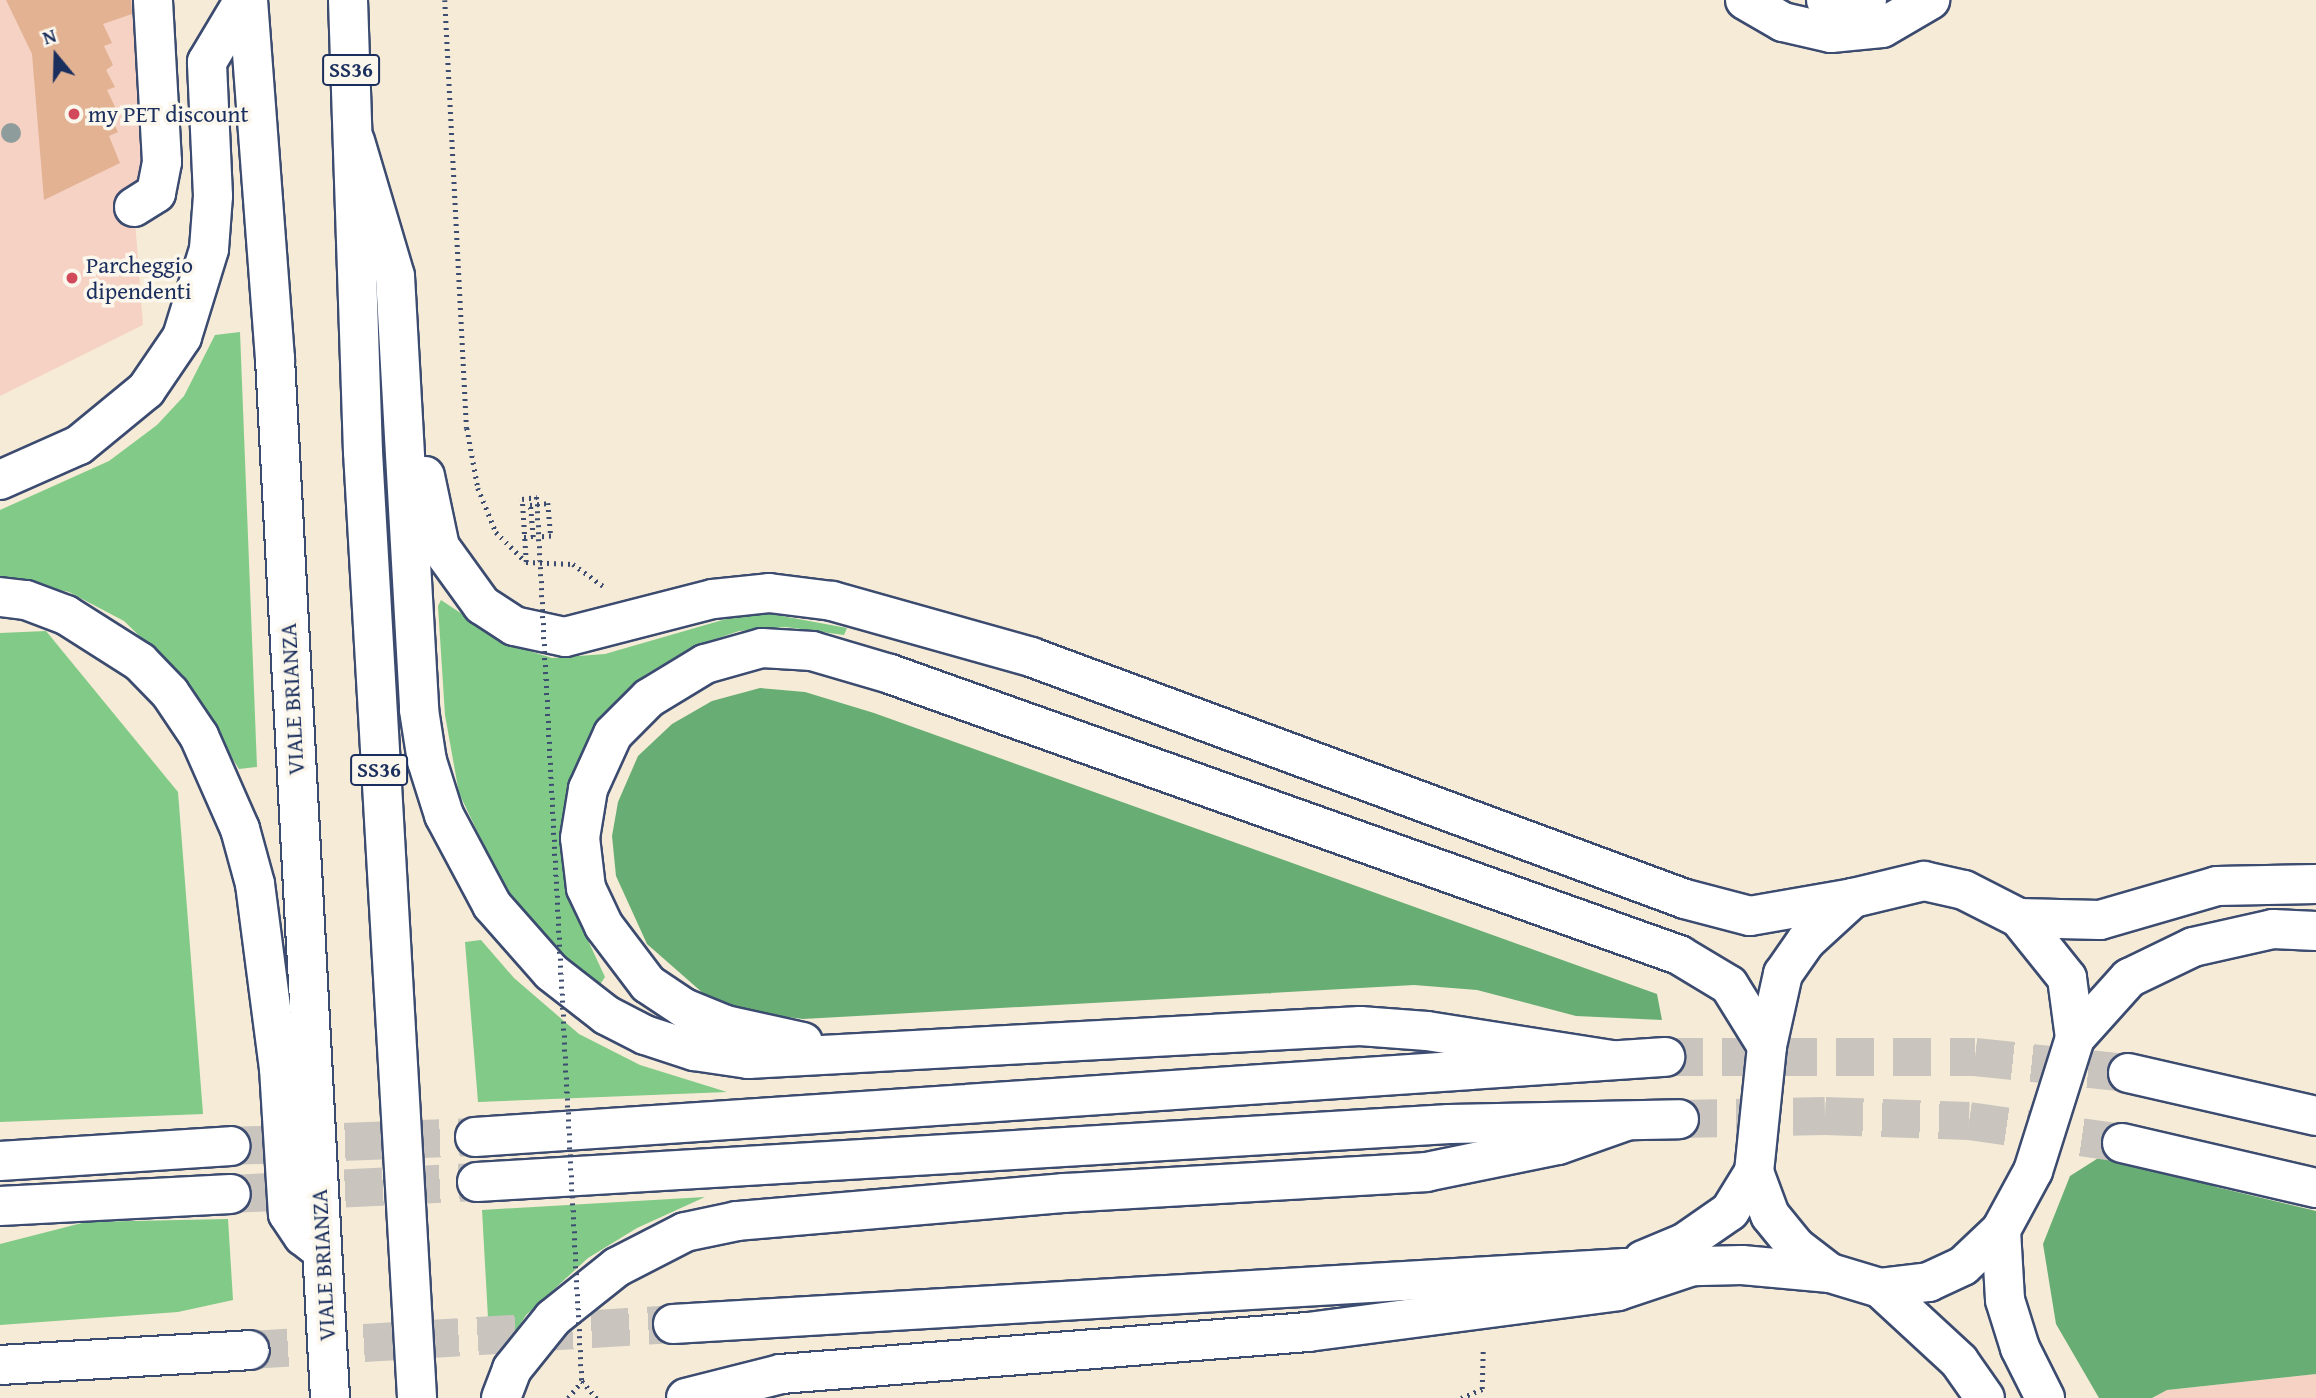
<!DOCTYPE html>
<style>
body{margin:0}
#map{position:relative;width:2316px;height:1398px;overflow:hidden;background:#f5ebd6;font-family:"Gentium Book Plus",serif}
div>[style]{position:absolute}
.built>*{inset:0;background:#f6d2c4}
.green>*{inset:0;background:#81ca87}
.forest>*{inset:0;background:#68ae74}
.building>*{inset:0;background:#e2b292}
.major-tunnel>*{height:38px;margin-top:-19px;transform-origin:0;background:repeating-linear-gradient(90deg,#c9c5be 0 38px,transparent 0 57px)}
.highway-tunnel>*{height:38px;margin-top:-19px;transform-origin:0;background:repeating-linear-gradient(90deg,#c9c5be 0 38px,transparent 0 57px)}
.path>*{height:4.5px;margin-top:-2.25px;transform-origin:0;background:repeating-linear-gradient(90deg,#3c4b70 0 2px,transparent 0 7px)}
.roads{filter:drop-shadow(2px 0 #3c4b70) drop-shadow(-2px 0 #3c4b70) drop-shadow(0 2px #3c4b70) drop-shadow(0 -2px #3c4b70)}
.minor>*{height:38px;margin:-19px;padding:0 19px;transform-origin:19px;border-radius:19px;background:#fff}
.major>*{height:38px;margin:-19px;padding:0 19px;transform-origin:19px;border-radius:19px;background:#fff}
.highway>*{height:38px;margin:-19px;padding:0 19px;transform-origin:19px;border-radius:19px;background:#fff}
.path-bridge>*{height:4.5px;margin-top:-2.25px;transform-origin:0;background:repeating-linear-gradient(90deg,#3c4b70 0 2px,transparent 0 7px)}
.trees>*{width:20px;height:20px;margin:-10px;border-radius:50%;background:#8e9d9b}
.dots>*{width:19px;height:19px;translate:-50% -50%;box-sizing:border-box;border:4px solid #fbf7ec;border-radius:50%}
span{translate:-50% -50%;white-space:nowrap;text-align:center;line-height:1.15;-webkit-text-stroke:7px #fbf7ec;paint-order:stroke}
.shield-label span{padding:2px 5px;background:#fbf7ec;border:2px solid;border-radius:5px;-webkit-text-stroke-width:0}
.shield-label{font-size:21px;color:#1b2f5e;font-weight:700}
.poi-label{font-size:23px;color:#1b2f5e}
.left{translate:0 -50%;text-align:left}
.street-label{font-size:23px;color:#1b2f5e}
.north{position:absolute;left:21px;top:21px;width:70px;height:70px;-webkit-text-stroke:5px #fbf7ec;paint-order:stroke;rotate:341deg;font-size:19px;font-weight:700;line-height:28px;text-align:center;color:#1b2f5e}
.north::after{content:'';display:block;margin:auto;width:24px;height:32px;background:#1b2f5e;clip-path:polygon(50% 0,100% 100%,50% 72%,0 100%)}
</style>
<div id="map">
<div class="built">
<div style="clip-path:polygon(0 0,135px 0,144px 169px,134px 207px,143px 325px,0 396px)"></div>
<div style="clip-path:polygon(2316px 1374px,2316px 1398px,2152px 1398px,2167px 1390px)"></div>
</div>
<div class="green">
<div style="clip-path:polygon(240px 332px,257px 767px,239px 769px,179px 674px,124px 621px,69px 592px,0 577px,0 510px,109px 461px,157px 425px,184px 396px,215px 335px)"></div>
<div style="clip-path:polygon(441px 600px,507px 644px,552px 658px,605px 654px,733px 617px,771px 614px,847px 628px,844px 635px,786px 627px,739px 631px,692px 647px,645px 675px,621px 701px,567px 879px,578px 919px,605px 977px,599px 986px,589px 986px,508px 896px,459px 793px,445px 715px,438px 606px)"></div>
<div style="clip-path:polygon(46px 631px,178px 792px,203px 1114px,0 1122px,0 633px)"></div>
<div style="clip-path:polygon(481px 940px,514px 978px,579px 1034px,640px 1065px,727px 1092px,478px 1102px,465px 942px)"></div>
<div style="clip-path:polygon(705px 1197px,637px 1228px,588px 1258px,526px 1315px,502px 1353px,490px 1354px,482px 1210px)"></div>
<div style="clip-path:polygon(228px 1219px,233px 1300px,178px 1312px,0 1325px,0 1244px,86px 1222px)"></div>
</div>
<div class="forest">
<div style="clip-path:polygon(760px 688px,805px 692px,874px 713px,1657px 994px,1662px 1020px,1576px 1016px,1477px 990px,1414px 985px,803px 1019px,741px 1011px,704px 994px,647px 944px,616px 876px,612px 836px,618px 802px,638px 756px,672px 724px,712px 701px)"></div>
<div style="clip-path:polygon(2122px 1143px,2216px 1187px,2316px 1211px,2316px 1374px,2167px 1390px,2152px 1398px,2099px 1398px,2056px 1324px,2043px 1244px,2070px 1176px)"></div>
</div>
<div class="building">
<div style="clip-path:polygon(6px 0,131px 0,132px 14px,103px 24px,112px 43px,104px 46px,113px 65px,106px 70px,115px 87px,107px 90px,116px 109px,109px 113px,118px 132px,109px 136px,120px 163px,44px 200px,32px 54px)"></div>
</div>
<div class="major-tunnel">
<div style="left:250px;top:1350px;width:424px;rotate:-3.5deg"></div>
</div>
<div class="highway-tunnel">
<div style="left:1665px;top:1057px;width:310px"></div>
<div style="left:1975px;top:1057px;width:154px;rotate:6deg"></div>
<div style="left:1679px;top:1119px;width:146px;rotate:-1.2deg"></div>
<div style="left:1825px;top:1116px;width:144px;rotate:2deg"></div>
<div style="left:1969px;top:1121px;width:155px;rotate:8.2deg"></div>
<div style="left:231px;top:1146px;width:244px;rotate:-2.1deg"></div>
<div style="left:231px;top:1194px;width:246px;rotate:-2.8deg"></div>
</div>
<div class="path">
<div style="left:445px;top:0;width:429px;rotate:87.1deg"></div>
<div style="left:467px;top:428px;width:61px;rotate:79.6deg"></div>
<div style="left:478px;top:488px;width:48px;rotate:67.8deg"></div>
<div style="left:496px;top:532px;width:42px;rotate:45deg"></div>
<div style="left:526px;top:562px;width:47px;rotate:2.4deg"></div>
<div style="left:573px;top:564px;width:37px;rotate:36deg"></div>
<div style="left:524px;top:537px;width:9px"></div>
<div style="left:533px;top:537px;width:32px;rotate:-95deg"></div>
<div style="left:530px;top:505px;width:18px;rotate:-6deg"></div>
<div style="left:548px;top:503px;width:33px;rotate:85deg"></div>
<div style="left:551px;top:536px;width:12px;rotate:175deg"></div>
<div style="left:526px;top:562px;width:63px;rotate:-93.6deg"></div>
<div style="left:522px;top:499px;width:15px;rotate:-8deg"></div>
<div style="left:568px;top:1398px;width:22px;rotate:-51deg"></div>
<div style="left:582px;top:1381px;width:23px;rotate:49deg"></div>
<div style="left:1461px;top:1398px;width:23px;rotate:-23deg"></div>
<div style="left:1482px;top:1389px;width:42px;rotate:-88.6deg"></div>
</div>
<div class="roads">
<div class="minor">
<div style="left:1745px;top:0;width:44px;rotate:30.1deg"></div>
<div style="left:1783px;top:22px;width:49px;rotate:12.9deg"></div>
<div style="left:1831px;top:33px;width:51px;rotate:-5.6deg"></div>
<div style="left:1882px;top:28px;width:56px;rotate:-30.3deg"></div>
<div style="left:1826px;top:0;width:41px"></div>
<div style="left:134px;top:207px;width:26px;rotate:-32deg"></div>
<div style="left:156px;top:193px;width:32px;rotate:-79deg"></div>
<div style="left:162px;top:162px;width:162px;rotate:-93.2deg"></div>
<div style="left:2001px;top:1230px;width:70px;rotate:86.7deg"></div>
<div style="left:2005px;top:1300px;width:50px;rotate:72.6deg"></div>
<div style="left:2020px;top:1348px;width:56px;rotate:63.4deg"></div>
<div style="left:1880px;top:1288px;width:108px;rotate:42.7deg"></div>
<div style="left:1959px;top:1361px;width:45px;rotate:54.9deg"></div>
</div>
<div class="major">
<div style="left:1924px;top:881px;width:41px;rotate:12.7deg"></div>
<div style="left:1964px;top:890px;width:62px;rotate:27deg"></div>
<div style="left:2019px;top:918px;width:77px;rotate:51.3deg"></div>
<div style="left:2067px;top:978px;width:61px;rotate:82.4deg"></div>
<div style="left:2075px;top:1038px;width:139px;rotate:107.5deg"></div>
<div style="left:2033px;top:1171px;width:67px;rotate:118.5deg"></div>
<div style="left:2001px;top:1230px;width:52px;rotate:136.5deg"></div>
<div style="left:1963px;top:1266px;width:38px;rotate:155deg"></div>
<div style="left:1929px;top:1282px;width:49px;rotate:173deg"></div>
<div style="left:1880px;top:1288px;width:52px;rotate:-163.3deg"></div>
<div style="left:1830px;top:1273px;width:43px;rotate:-142.6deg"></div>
<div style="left:1796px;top:1247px;width:41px;rotate:-129.1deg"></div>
<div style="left:1770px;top:1215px;width:46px;rotate:-110.4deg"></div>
<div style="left:1754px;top:1172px;width:127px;rotate:-84.1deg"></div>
<div style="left:1767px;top:1046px;width:74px;rotate:-77.5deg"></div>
<div style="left:1783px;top:974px;width:40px;rotate:-55.1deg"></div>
<div style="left:1806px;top:941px;width:64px;rotate:-42.5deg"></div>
<div style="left:1853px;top:898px;width:73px;rotate:-13.5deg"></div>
<div style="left:2019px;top:918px;width:81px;rotate:1.4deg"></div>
<div style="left:2100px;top:920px;width:122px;rotate:-16.2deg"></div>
<div style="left:2217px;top:886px;width:99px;rotate:-1.2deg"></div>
<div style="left:2075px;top:1038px;width:81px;rotate:-48deg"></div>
<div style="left:2129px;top:978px;width:71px;rotate:-25.8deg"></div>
<div style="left:2193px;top:947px;width:82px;rotate:-12.7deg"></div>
<div style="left:2273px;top:929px;width:43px;rotate:2.7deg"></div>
<div style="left:1643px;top:1260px;width:44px;rotate:-22.5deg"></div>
<div style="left:1684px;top:1243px;width:56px;rotate:-34.8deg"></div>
<div style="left:1730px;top:1211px;width:46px;rotate:-58.4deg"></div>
<div style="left:673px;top:1324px;width:954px;rotate:-3.37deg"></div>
<div style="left:1625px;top:1268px;width:117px;rotate:-1.5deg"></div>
<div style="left:1742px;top:1265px;width:88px;rotate:5.2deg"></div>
<div style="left:0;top:1365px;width:250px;rotate:-3.4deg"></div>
</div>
<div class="highway">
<div style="left:248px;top:0;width:360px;rotate:85.7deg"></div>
<div style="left:275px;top:359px;width:1040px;rotate:86.97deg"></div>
<div style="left:348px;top:0;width:452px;rotate:88.1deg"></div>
<div style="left:363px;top:452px;width:948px;rotate:86.73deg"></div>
<div style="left:355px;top:141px;width:141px;rotate:73.5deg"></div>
<div style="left:395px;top:276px;width:435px;rotate:86.8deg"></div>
<div style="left:419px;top:710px;width:52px;rotate:81.1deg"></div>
<div style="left:427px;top:761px;width:57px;rotate:72.5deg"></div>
<div style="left:444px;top:815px;width:102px;rotate:61.9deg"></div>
<div style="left:492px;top:905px;width:89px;rotate:48.6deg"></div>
<div style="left:551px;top:972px;width:70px;rotate:38deg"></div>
<div style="left:606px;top:1015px;width:44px;rotate:27.1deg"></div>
<div style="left:645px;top:1035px;width:52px;rotate:18.1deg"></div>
<div style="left:694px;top:1051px;width:55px;rotate:8.4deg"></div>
<div style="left:748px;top:1059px;width:613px;rotate:-3.09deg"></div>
<div style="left:1360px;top:1026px;width:67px;rotate:4.3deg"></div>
<div style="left:1427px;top:1031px;width:187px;rotate:8.9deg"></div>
<div style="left:425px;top:476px;width:73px;rotate:78.1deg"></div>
<div style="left:440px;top:547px;width:72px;rotate:54.1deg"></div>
<div style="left:482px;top:605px;width:38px;rotate:33deg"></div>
<div style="left:514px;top:626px;width:52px;rotate:12.2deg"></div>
<div style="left:565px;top:637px;width:153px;rotate:-14.4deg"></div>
<div style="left:713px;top:599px;width:56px;rotate:-6.1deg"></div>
<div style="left:769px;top:593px;width:64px;rotate:7.2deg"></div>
<div style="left:832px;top:601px;width:207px;rotate:15.7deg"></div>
<div style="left:1031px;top:657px;width:697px;rotate:20.31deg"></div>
<div style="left:1685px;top:899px;width:67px;rotate:14.7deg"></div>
<div style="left:1750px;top:916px;width:105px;rotate:-9.9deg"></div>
<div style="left:0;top:480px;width:86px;rotate:-23.9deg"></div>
<div style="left:79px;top:445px;width:87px;rotate:-39.4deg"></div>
<div style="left:146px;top:390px;width:64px;rotate:-55.8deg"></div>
<div style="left:182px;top:337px;width:92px;rotate:-72.9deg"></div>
<div style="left:209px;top:249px;width:53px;rotate:-85.7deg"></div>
<div style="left:213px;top:196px;width:134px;rotate:-92.6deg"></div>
<div style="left:207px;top:62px;width:72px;rotate:-59.2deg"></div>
<div style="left:0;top:597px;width:26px;rotate:7deg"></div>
<div style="left:26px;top:600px;width:43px;rotate:20.6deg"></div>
<div style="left:66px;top:615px;width:88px;rotate:32.4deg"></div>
<div style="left:140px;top:662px;width:43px;rotate:45.9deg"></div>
<div style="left:170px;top:693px;width:52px;rotate:56deg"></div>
<div style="left:199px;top:736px;width:102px;rotate:66.2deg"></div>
<div style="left:240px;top:829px;width:57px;rotate:74.7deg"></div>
<div style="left:255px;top:884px;width:186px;rotate:82.6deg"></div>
<div style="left:279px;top:1068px;width:146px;rotate:86.5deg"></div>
<div style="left:288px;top:1214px;width:27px;rotate:56deg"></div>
<div style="left:303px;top:1236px;width:24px;rotate:38deg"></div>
<div style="left:803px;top:1042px;width:79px;rotate:-167.6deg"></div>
<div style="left:726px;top:1025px;width:45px;rotate:-158deg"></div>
<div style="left:684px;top:1008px;width:43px;rotate:-146.3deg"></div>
<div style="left:648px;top:984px;width:73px;rotate:-127.2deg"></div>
<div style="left:604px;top:926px;width:42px;rotate:-115.3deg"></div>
<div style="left:586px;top:888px;width:50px;rotate:-96.8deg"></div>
<div style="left:580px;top:838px;width:50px;rotate:-80.7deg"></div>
<div style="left:588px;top:789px;width:60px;rotate:-65.6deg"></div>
<div style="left:613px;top:734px;width:51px;rotate:-45deg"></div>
<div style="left:649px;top:698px;width:66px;rotate:-31.3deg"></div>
<div style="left:705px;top:664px;width:59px;rotate:-15.7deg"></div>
<div style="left:762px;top:648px;width:50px;rotate:3.4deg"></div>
<div style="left:812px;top:651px;width:81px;rotate:16.4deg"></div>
<div style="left:890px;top:674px;width:838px;rotate:19.6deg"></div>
<div style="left:1679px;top:955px;width:58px;rotate:31deg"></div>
<div style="left:1729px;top:985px;width:72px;rotate:58.1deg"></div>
<div style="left:2128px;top:1073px;width:193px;rotate:12.9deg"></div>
<div style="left:475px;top:1137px;width:1193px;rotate:-3.85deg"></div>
<div style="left:2122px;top:1143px;width:199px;rotate:13.1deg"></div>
<div style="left:0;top:1161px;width:231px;rotate:-3.7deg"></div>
<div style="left:477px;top:1182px;width:974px;rotate:-3.41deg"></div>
<div style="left:1449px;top:1124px;width:230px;rotate:-1.2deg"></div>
<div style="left:0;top:1206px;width:231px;rotate:-3deg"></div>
<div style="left:501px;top:1398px;width:31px;rotate:-69deg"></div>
<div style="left:512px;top:1369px;width:65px;rotate:-51.2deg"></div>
<div style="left:553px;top:1318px;width:82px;rotate:-38.6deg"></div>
<div style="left:617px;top:1267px;width:76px;rotate:-27.2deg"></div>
<div style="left:685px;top:1232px;width:53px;rotate:-11.9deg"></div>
<div style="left:737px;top:1221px;width:328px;rotate:-4.9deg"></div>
<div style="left:1064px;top:1193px;width:363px;rotate:-3.3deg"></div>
<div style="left:1426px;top:1172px;width:135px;rotate:-11.6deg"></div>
<div style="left:1558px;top:1145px;width:72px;rotate:-19.4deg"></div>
<div style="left:686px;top:1398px;width:98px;rotate:-14.2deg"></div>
<div style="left:781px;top:1374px;width:529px;rotate:-4.56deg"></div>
<div style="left:1308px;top:1332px;width:313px;rotate:-7.5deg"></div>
<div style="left:1618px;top:1291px;width:79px;rotate:-18.4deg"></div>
</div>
</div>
<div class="path-bridge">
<div style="left:537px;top:497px;width:885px;rotate:87.09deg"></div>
</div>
<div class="trees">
<div style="left:11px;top:133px"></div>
</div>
<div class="dots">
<div style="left:74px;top:114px;background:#d1495b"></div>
<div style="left:72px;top:278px;background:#d1495b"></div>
</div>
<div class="shield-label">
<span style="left:351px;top:70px">SS36</span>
<span style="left:379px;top:770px">SS36</span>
</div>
<div class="poi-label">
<span class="left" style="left:88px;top:114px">my PET discount</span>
<span class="left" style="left:86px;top:278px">Parcheggio<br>dipendenti</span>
</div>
<div class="street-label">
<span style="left:292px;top:699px;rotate:-93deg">VIALE BRIANZA</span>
<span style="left:323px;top:1265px;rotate:-93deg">VIALE BRIANZA</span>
</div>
<div class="north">N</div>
</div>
